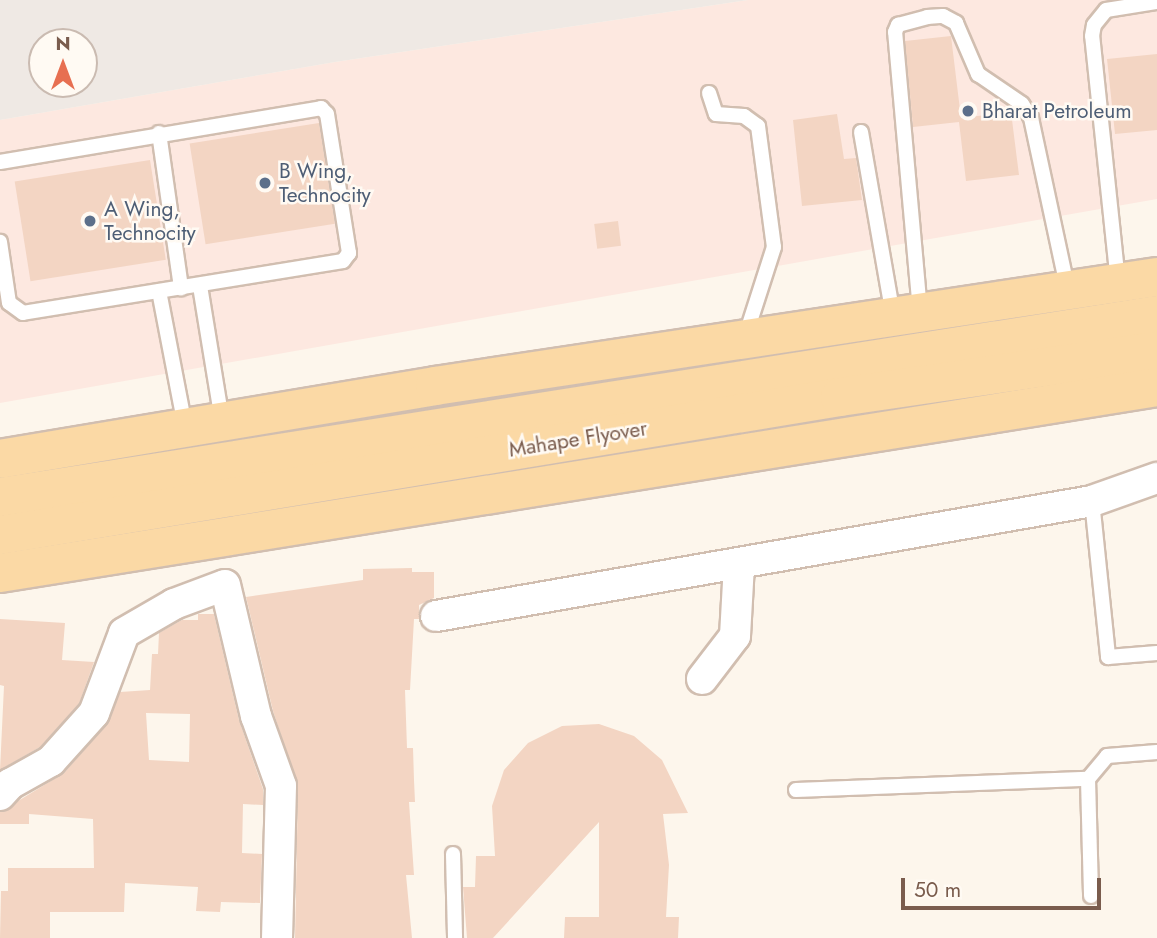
<!DOCTYPE html>
<style>
body{margin:0}
#map{position:relative;width:1157px;height:938px;overflow:hidden;background:#fdf6ec;font-family:Jost,sans-serif}
div>[style]{position:absolute}
.commercial>*{inset:0;background:#fde8e0}
.industrial>*{inset:0;background:#efe9e4}
.building>*{inset:0;background:#f3d5c3;transform-origin:0 0}
.roads{filter:drop-shadow(2px 0 #d1beb0) drop-shadow(-2px 0 #d1beb0) drop-shadow(0 2px #d1beb0) drop-shadow(0 -2px #d1beb0)}
.lane>*{height:14px;margin:-7px;padding:0 7px;transform-origin:7px;border-radius:7px;background:#fff}
.street>*{height:30px;margin:-15px;padding:0 15px;transform-origin:15px;border-radius:15px;background:#fff}
.primary>*{height:38px;margin:-19px;padding:0 19px;transform-origin:19px;border-radius:19px;background:#fbd9a5}
.dots>*{width:19px;height:19px;translate:-50% -50%;box-sizing:border-box;border:4px solid #fffaf3;border-radius:50%}
span{translate:-50% -50%;white-space:nowrap;text-align:center;line-height:1.15;-webkit-text-stroke:5px #fffaf3;paint-order:stroke}
.service-label{font-size:21px;color:#4e5e75}
.left{translate:0 -50%;text-align:left}
.street-label{font-size:21px;color:#7a5c4d}
.north{position:absolute;left:28px;top:28px;width:70px;height:70px;box-sizing:border-box;background:#fffaf3;border:2px solid #cabbb1;border-radius:50%;rotate:0deg;font-size:19px;font-weight:700;line-height:28px;text-align:center;color:#7a5c4d}
.north::after{content:'';display:block;margin:auto;width:24px;height:32px;background:#e76f51;clip-path:polygon(50% 0,100% 100%,50% 72%,0 100%)}
.scale{position:absolute;left:901px;top:878px;width:200px;height:32px;box-sizing:border-box;border:4px solid #7a5c4d;border-top:0;padding-left:9px;font-size:21px;line-height:24px;white-space:nowrap;color:#7a5c4d;-webkit-text-stroke:5px #fffaf3;paint-order:stroke}
</style>
<div id="map">
<div class="commercial">
<div style="clip-path:polygon(748px 0,1157px 0,1157px 199px,0 403px,0 120px,335px 62px)"></div>
</div>
<div class="industrial">
<div style="clip-path:polygon(evenodd,0 0,748px 0,335px 62px,0 120px,0 0,42px 42px,84px 42px,84px 84px,42px 84px,42px 42px)"></div>
</div>
<div class="building">
<div style="clip-path:polygon(951px 36px,961px 118px,1011px 112px,1019px 175px,966px 181px,959px 122px,913px 127px,905px 41px)"></div>
<div style="clip-path:polygon(1157px 54px,1157px 130px,1115px 134px,1107px 59px)"></div>
<div style="clip-path:polygon(837px 114px,844px 159px,856px 158px,862px 200px,802px 206px,793px 120px)"></div>
<div style="left:319px;top:123px;width:102px;height:131px;rotate:81deg"></div>
<div style="left:150px;top:160px;width:101px;height:137px;rotate:81deg"></div>
<div style="left:618px;top:221px;width:25px;height:24px;rotate:83deg"></div>
<div style="clip-path:polygon(412px 568px,412px 572px,434px 572px,434px 598px,419px 605px,419px 619px,414px 619px,410px 690px,405px 690px,407px 748px,413px 748px,414px 780px,415px 802px,409px 802px,414px 875px,406px 875px,412px 938px,295px 938px,298px 786px,273px 711px,246px 597px,363px 580px,363px 569px)"></div>
<div style="clip-path:polygon(evenodd,198px 614px,214px 614px,239px 720px,263px 789px,263px 805px,243px 804px,242px 853px,262px 854px,260px 903px,221px 902px,220px 912px,196px 911px,198px 887px,125px 883px,124px 912px,50px 912px,50px 938px,0 938px,1px 891px,8px 891px,8px 868px,94px 868px,93px 819px,29px 814px,29px 824px,0 824px,0 812px,64px 773px,107px 724px,120px 692px,150px 690px,152px 654px,158px 654px,159px 633px,182px 620px,198px 620px,198px 614px,146px 713px,190px 714px,189px 762px,149px 760px,146px 713px)"></div>
<div style="clip-path:polygon(0 619px,65px 623px,62px 660px,94px 662px,79px 704px,40px 747px,0 770px,4px 686px,0 685px)"></div>
<div style="clip-path:polygon(599px 724px,634px 736px,662px 760px,688px 813px,663px 814px,669px 865px,666px 917px,679px 917px,678px 938px,564px 938px,565px 917px,599px 917px,599px 822px,493px 938px,467px 938px,463px 887px,475px 887px,476px 856px,495px 856px,492px 806px,504px 770px,528px 743px,562px 726px)"></div>
</div>
<div class="roads">
<div class="lane">
<div style="left:709px;top:93px;width:22px;rotate:72deg"></div>
<div style="left:716px;top:114px;width:28px;rotate:4deg"></div>
<div style="left:744px;top:116px;width:17px;rotate:36deg"></div>
<div style="left:758px;top:126px;width:122px;rotate:82.5deg"></div>
<div style="left:774px;top:247px;width:91px;rotate:107.8deg"></div>
<div style="left:861px;top:132px;width:186px;rotate:80.1deg"></div>
<div style="left:159px;top:133px;width:157px;rotate:81.9deg"></div>
<div style="left:0;top:162px;width:326px;rotate:-9.5deg"></div>
<div style="left:321px;top:108px;width:8px;rotate:45deg"></div>
<div style="left:327px;top:114px;width:141px;rotate:81deg"></div>
<div style="left:349px;top:253px;width:10px;rotate:127deg"></div>
<div style="left:343px;top:261px;width:324px;rotate:170.8deg"></div>
<div style="left:23px;top:313px;width:17px;rotate:-144deg"></div>
<div style="left:9px;top:303px;width:62px;rotate:-98.4deg"></div>
<div style="left:1118px;top:282px;width:247px;rotate:-96deg"></div>
<div style="left:1092px;top:36px;width:11px;rotate:-80deg"></div>
<div style="left:1094px;top:25px;width:19px;rotate:-51deg"></div>
<div style="left:1106px;top:10px;width:52px;rotate:-8.9deg"></div>
<div style="left:200px;top:286px;width:136px;rotate:80.7deg"></div>
<div style="left:159px;top:291px;width:137px;rotate:79.1deg"></div>
<div style="left:920px;top:311px;width:280px;rotate:-95.1deg"></div>
<div style="left:895px;top:32px;width:8px;rotate:-67deg"></div>
<div style="left:898px;top:25px;width:30px;rotate:-15deg"></div>
<div style="left:927px;top:17px;width:16px;rotate:-4deg"></div>
<div style="left:943px;top:16px;width:15px;rotate:28deg"></div>
<div style="left:956px;top:23px;width:56px;rotate:66.7deg"></div>
<div style="left:978px;top:74px;width:53px;rotate:34.3deg"></div>
<div style="left:1022px;top:104px;width:17px;rotate:57deg"></div>
<div style="left:1031px;top:118px;width:176px;rotate:77.9deg"></div>
<div style="left:1092px;top:501px;width:157px;rotate:84.1deg"></div>
<div style="left:1108px;top:657px;width:49px;rotate:-4.7deg"></div>
<div style="left:1088px;top:779px;width:117px;rotate:88.5deg"></div>
<div style="left:796px;top:790px;width:292px;rotate:-2.2deg"></div>
<div style="left:1088px;top:779px;width:30px;rotate:-50deg"></div>
<div style="left:1107px;top:756px;width:50px;rotate:-4.6deg"></div>
<div style="left:453px;top:854px;width:84px;rotate:88.6deg"></div>
</div>
<div class="street">
<div style="left:436px;top:616px;width:666px;rotate:-9.94deg"></div>
<div style="left:1092px;top:501px;width:69px;rotate:-19.5deg"></div>
<div style="left:702px;top:679px;width:54px;rotate:-52.5deg"></div>
<div style="left:735px;top:636px;width:71px;rotate:-86.8deg"></div>
<div style="left:0;top:795px;width:15px;rotate:-48deg"></div>
<div style="left:10px;top:784px;width:47px;rotate:-29.3deg"></div>
<div style="left:51px;top:761px;width:64px;rotate:-48.1deg"></div>
<div style="left:94px;top:713px;width:85px;rotate:-69.4deg"></div>
<div style="left:124px;top:633px;width:58px;rotate:-30.1deg"></div>
<div style="left:174px;top:604px;width:54px;rotate:-20.4deg"></div>
<div style="left:225px;top:585px;width:135px;rotate:76.7deg"></div>
<div style="left:256px;top:716px;width:74px;rotate:70.3deg"></div>
<div style="left:281px;top:786px;width:152px;rotate:91.5deg"></div>
</div>
<div class="primary">
<div style="left:0;top:459px;width:441px;rotate:-9.5deg"></div>
<div style="left:435px;top:386px;width:730px;rotate:-8.59deg"></div>
<div style="left:0;top:497px;width:1171px;rotate:-8.94deg"></div>
<div style="left:0;top:535px;width:851px;rotate:-9.33deg"></div>
<div style="left:840px;top:397px;width:320px;rotate:-8.3deg"></div>
<div style="left:0;top:573px;width:1172px;rotate:-9.13deg"></div>
</div>
</div>
<div class="dots">
<div style="left:968px;top:111px;background:#5c6f8a"></div>
<div style="left:265px;top:183px;background:#5c6f8a"></div>
<div style="left:90px;top:221px;background:#5c6f8a"></div>
</div>
<div class="service-label">
<span class="left" style="left:982px;top:111px">Bharat Petroleum</span>
<span class="left" style="left:279px;top:183px">B Wing,<br>Technocity</span>
<span class="left" style="left:104px;top:221px">A Wing,<br>Technocity</span>
</div>
<div class="street-label">
<span style="left:578px;top:439px;rotate:-9deg">Mahape Flyover</span>
</div>
<div class="north">N</div>
<div class="scale">50 m</div>
</div>
